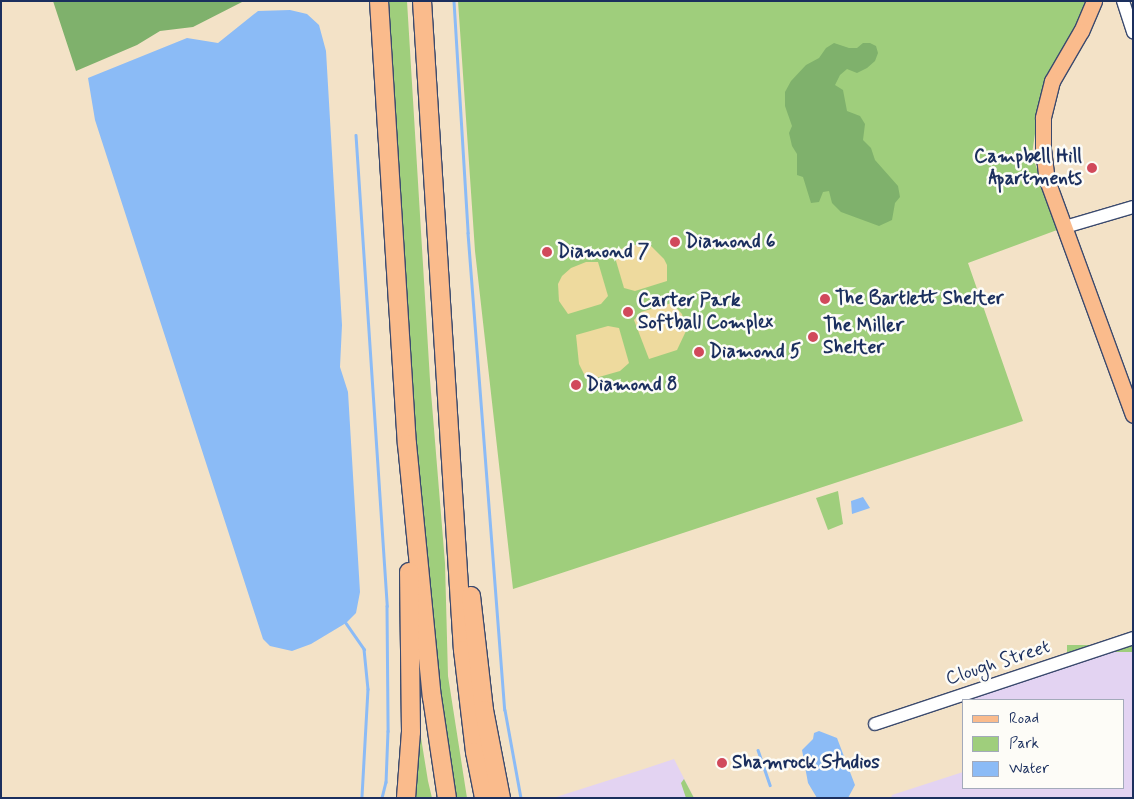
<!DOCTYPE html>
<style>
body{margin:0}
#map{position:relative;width:1134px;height:799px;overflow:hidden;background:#f3e2c7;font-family:Mynerve,sans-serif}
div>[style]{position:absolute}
.built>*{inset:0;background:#e3d3f2}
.green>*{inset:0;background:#9fce7c;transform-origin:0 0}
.forest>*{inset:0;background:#7fb16c}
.sand>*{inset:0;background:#eeda9e}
.water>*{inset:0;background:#8bbbf6}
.stream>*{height:2.5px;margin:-1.25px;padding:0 1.25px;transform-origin:1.25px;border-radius:1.25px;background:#8bbbf6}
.roads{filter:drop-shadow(1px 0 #3b4a6e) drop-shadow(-1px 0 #3b4a6e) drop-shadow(0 1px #3b4a6e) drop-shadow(0 -1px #3b4a6e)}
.minor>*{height:12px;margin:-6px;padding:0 6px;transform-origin:6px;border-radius:6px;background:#fff}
.major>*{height:15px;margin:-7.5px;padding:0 7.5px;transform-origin:7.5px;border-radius:7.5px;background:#fabb8c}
.highway>*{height:18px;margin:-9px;padding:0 9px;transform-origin:9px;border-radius:9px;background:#fabb8c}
.dots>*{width:14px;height:14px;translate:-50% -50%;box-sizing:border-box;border:2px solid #fdfcf7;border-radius:50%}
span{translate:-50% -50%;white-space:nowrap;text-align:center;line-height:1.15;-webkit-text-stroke:5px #fdfcf7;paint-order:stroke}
.poi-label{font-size:19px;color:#1b2f5e;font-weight:700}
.right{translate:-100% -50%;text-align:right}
.left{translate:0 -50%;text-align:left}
.street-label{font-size:19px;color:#1b2f5e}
.frame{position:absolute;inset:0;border:2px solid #1b2f5e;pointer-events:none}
.legend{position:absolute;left:962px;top:699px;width:162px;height:90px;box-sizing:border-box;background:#fdfcf7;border:1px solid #a3aaba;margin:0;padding:6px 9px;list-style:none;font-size:15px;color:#1b2f5e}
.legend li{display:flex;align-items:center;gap:10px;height:25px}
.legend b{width:25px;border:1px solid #a3aaba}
</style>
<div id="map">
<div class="built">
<div style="clip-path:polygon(1133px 638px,1133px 798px,891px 798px,892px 795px,963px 772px,963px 788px,1123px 788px,1123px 700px,963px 700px,963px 702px,961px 696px)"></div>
<div style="clip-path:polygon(674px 759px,694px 798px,553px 798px,644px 769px)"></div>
</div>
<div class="green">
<div style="clip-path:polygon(386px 1px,407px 1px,430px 380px,445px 563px,448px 676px,467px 798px,447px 798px,431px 680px)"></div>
<div style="clip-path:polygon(458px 1px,1088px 1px,1039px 107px,1032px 154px,1057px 230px,968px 263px,1023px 421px,513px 589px,475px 251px)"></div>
<div style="clip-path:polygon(838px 491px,843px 524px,828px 530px,816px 498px)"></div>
<div style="left:1133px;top:645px;width:7px;height:66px;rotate:90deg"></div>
<div style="clip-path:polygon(417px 713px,428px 781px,432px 798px,411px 798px)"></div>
<div style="clip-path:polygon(684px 779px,694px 798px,686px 798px,681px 783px)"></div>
</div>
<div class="forest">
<div style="clip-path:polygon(53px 1px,244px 1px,193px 27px,160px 31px,137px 45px,76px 71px)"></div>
<div style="clip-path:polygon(834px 43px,849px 48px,857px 48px,863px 43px,870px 43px,876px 46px,878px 53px,875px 61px,867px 68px,857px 73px,847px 69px,840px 75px,835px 85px,843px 90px,847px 111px,860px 116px,865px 124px,863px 140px,871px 148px,875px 160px,898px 186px,900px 197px,895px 203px,892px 220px,879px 226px,841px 212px,832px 203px,829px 191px,823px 192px,819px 202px,811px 203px,803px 177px,797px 175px,797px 154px,792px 146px,789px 133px,792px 126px,785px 106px,785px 92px,791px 81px,806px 65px,819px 58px,826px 48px)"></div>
</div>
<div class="sand">
<div style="clip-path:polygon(639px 244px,651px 246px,664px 259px,667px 265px,667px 281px,635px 291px,624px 288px,614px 254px,623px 248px)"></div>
<div style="clip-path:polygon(586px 262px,598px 262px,608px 296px,601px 304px,568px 314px,559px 301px,558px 284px,562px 276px,571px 268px)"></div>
<div style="clip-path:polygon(672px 303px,682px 314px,686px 331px,677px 350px,649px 359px,634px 320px,641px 312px)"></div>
<div style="clip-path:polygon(608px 326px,619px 328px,629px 363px,620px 371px,592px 379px,584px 374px,579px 364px,576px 335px)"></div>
</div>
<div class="water">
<div style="clip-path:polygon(290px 10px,307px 14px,319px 25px,326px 51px,342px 325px,340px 367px,348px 392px,360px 592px,356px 613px,346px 623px,311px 644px,292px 651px,270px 646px,263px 639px,95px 120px,88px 78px,187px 38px,218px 43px,258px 11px)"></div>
<div style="clip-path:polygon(863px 497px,870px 508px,852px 514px,851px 501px)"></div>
<div style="clip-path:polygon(819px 731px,837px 738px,855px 785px,848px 798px,817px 798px,808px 783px,802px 750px,813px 739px,814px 733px)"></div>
</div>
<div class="stream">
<div style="left:454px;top:1px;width:232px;rotate:86.5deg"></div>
<div style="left:468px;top:233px;width:478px;rotate:85.6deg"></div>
<div style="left:505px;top:710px;width:89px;rotate:79.7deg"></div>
<div style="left:356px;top:135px;width:472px;rotate:86.2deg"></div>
<div style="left:387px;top:606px;width:125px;rotate:89.5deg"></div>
<div style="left:388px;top:731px;width:51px;rotate:92.2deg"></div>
<div style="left:386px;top:782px;width:16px;rotate:104deg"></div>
<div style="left:346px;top:623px;width:32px;rotate:55deg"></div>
<div style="left:364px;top:649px;width:40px;rotate:84.3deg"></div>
<div style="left:368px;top:689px;width:109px;rotate:93.2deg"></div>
<div style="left:758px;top:750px;width:37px;rotate:71deg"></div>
</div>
<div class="roads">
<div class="minor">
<div style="left:1123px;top:1px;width:33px;rotate:72deg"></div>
<div style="left:1065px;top:227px;width:71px;rotate:-16.4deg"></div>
<div style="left:875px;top:724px;width:272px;rotate:-18.4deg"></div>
</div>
<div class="major">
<div style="left:1094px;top:1px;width:33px;rotate:113deg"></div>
<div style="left:1081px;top:31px;width:58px;rotate:120.1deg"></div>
<div style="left:1052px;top:81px;width:38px;rotate:104deg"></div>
<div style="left:1043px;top:118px;width:31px;rotate:90deg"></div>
<div style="left:1043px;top:149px;width:31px;rotate:83deg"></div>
<div style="left:1047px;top:180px;width:250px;rotate:69.9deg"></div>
</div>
<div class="highway">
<div style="left:379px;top:1px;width:444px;rotate:86.4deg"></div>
<div style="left:407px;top:444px;width:254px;rotate:84.4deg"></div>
<div style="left:432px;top:697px;width:102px;rotate:81.6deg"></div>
<div style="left:422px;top:1px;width:650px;rotate:86.39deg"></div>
<div style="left:463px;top:650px;width:103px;rotate:83.3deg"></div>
<div style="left:475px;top:752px;width:47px;rotate:78.9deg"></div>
<div style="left:471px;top:596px;width:115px;rotate:83.5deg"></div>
<div style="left:484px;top:710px;width:90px;rotate:79.1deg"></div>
<div style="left:406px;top:798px;width:66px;rotate:-85.7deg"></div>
<div style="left:411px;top:732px;width:160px;rotate:-90.7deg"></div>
</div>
</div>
<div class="dots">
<div style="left:1092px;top:168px;background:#d1495b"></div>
<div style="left:675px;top:242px;background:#d1495b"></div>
<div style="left:547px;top:252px;background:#d1495b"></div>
<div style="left:825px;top:299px;background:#d1495b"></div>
<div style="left:628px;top:312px;background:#d1495b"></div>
<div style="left:813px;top:337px;background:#d1495b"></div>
<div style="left:699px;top:352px;background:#d1495b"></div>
<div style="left:576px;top:385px;background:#d1495b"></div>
<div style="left:722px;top:763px;background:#d1495b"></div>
</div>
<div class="poi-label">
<span class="right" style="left:1082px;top:168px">Campbell Hill<br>Apartments</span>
<span class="left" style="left:685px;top:242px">Diamond 6</span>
<span class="left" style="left:557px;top:252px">Diamond 7</span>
<span class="left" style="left:835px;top:299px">The Bartlett Shelter</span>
<span class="left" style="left:638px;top:312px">Carter Park<br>Softball Complex</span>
<span class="left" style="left:823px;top:337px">The Miller<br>Shelter</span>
<span class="left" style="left:709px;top:352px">Diamond 5</span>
<span class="left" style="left:586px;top:385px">Diamond 8</span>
<span class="left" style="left:732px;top:763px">Shamrock Studios</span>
</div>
<div class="street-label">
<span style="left:998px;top:663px;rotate:-18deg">Clough Street</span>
</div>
<div class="frame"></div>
<ul class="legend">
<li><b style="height:6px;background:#fabb8c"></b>Road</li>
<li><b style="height:14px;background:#9fce7c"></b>Park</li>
<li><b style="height:14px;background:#8bbbf6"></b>Water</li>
</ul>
</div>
